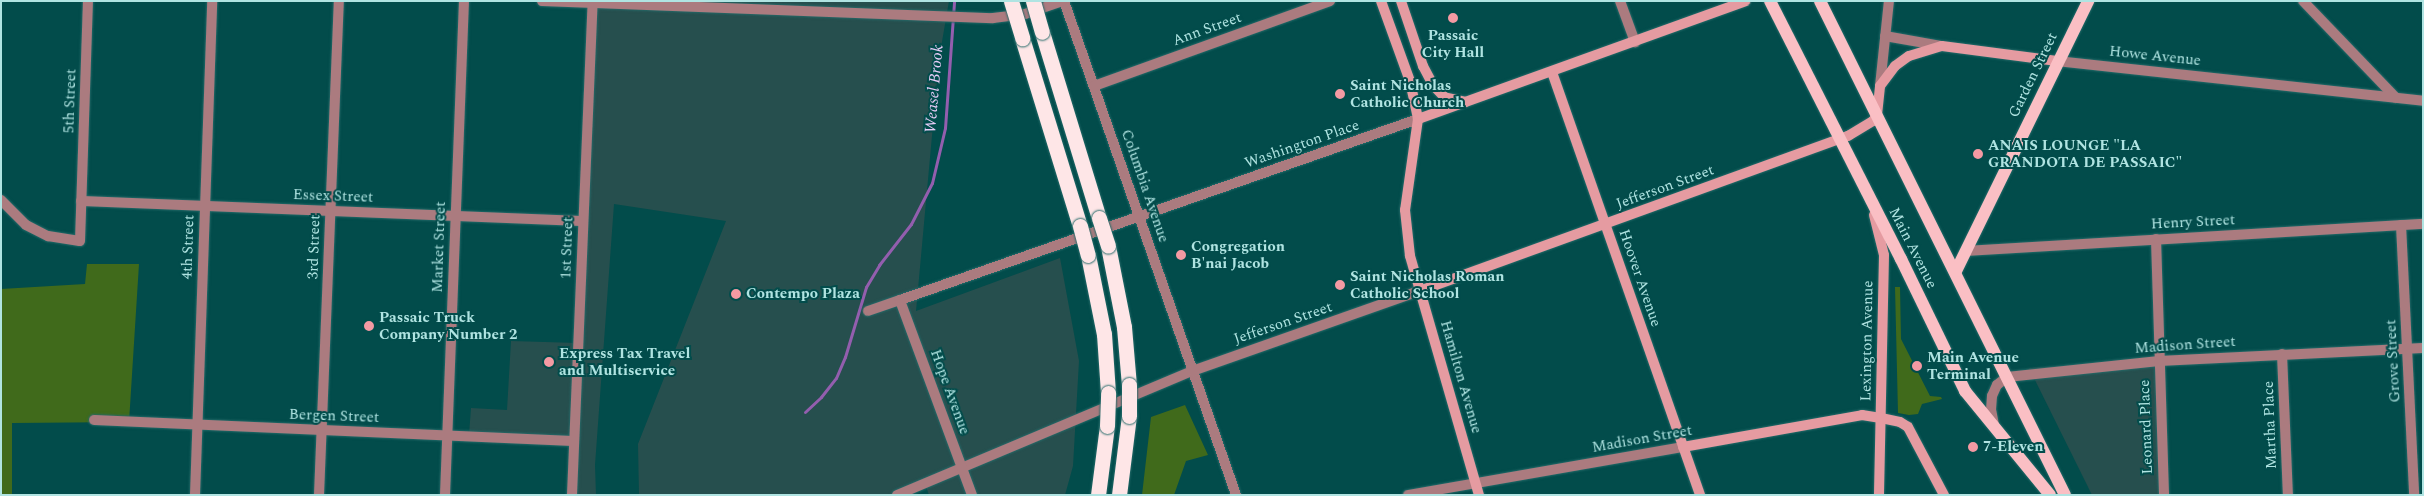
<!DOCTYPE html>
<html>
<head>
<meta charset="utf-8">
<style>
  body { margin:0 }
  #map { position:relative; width:2424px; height:496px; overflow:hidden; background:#024c4b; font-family:Spectral,serif }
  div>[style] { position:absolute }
  .built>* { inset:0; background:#264f4e }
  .green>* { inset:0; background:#406a1b }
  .stream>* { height:3px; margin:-1.5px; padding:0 1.5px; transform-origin:1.5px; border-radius:1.5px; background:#935eae }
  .roads { filter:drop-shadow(0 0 1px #256a69) drop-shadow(0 0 1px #256a69) }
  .minor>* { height:10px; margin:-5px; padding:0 5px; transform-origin:5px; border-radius:5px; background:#ab7b7f }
  .tertiary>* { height:10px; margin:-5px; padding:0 5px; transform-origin:5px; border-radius:5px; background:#ab7b7f }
  .secondary>* { height:10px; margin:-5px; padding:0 5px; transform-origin:5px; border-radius:5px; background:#e59ba1 }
  .primary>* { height:12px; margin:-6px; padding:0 6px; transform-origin:6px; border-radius:6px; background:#fabfc4 }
  .motorway>* { height:15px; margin:-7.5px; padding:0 7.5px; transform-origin:7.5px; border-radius:7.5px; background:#fee6e7 }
  .bridges { filter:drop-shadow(0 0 1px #256a69) drop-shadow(0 0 1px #256a69) }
  .motorway-bridge>* { height:15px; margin:-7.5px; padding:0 7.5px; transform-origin:7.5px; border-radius:7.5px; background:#fee6e7 }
  .dots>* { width:14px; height:14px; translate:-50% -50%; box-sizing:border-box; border:2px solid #024c4b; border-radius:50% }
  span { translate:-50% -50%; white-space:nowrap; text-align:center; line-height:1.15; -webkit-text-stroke:4px #024c4b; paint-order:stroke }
  .street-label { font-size:15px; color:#b0e4e2 }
  .poi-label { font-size:15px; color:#b0e4e2; font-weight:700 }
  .left { translate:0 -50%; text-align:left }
  .water-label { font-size:16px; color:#e7ccf7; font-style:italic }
  .frame { position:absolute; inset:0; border:2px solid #b0e4e2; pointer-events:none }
</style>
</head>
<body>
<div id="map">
  <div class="built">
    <div style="clip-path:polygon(521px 1px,949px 1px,939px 59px,916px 311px,1060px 258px,1079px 361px,1073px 466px,1065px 495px,929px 495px,924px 481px,892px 495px,639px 495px,638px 444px,726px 221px,614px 204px,595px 465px,596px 495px,571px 495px,574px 440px,469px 435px,471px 408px,507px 410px,511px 341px,578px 343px,590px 5px)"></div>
    <div style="clip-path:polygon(2159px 361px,2163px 495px,2092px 495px,2029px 368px)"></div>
  </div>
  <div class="green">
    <div style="clip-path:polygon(87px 264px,139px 264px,129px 422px,12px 423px,12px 495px,1px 495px,1px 289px,85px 284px)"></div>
    <div style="clip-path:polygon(1895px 287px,1900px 287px,1901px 339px,1930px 396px,1941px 397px,1942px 399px,1922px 404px,1918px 414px,1909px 415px,1898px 413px)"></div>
    <div style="clip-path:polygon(1185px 405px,1208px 455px,1186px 461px,1174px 495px,1142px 495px,1151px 417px)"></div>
  </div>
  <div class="stream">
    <div style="left:805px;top:412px;width:22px;rotate:-43deg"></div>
    <div style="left:821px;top:397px;width:24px;rotate:-52deg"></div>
    <div style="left:836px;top:378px;width:23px;rotate:-67deg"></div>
    <div style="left:845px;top:357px;width:73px;rotate:-73.3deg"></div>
    <div style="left:866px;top:287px;width:26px;rotate:-59deg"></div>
    <div style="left:879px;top:265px;width:52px;rotate:-52deg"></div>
    <div style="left:911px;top:224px;width:46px;rotate:-62.9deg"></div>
    <div style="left:932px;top:183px;width:57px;rotate:-76.7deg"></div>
    <div style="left:945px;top:128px;width:127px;rotate:-85.9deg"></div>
  </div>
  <div class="roads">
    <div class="minor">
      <div style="left:1064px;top:1px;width:523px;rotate:70.8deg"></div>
      <div style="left:1620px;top:1px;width:44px;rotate:69.9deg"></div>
      <div style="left:2303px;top:1px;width:134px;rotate:46.2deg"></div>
      <div style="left:2057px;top:61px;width:368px;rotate:6.2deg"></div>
      <div style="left:1094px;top:86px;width:251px;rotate:-19.8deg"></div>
      <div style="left:1px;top:200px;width:35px;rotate:45deg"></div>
      <div style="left:26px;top:225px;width:25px;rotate:27deg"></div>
      <div style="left:48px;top:236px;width:32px;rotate:9deg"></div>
      <div style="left:80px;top:241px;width:240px;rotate:-88.1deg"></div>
      <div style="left:81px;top:201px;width:502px;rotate:2.28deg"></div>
      <div style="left:2401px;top:225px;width:270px;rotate:87.2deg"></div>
      <div style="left:2156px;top:239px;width:256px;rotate:88.2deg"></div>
      <div style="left:1966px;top:251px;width:458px;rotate:-3.4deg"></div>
      <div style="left:868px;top:311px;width:34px;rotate:-19deg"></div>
      <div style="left:2282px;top:354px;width:141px;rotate:87.6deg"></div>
      <div style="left:94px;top:420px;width:480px;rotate:2.5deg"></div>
      <div style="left:1994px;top:425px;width:15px;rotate:-101deg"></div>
      <div style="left:1991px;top:410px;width:14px;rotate:-86deg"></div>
      <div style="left:1992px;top:396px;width:12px;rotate:-66deg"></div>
      <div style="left:1997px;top:385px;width:13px;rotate:-39deg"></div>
      <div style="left:2007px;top:377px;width:153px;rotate:-6deg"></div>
      <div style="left:2159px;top:361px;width:264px;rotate:-2.8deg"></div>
      <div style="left:195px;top:495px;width:494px;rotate:-88deg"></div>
      <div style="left:319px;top:495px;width:494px;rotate:-87.7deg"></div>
    </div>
    <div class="tertiary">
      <div style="left:542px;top:1px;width:451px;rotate:2.2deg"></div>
      <div style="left:993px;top:18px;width:32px;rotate:-7deg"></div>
      <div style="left:1025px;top:14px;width:39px;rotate:-19deg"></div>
      <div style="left:1885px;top:36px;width:58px;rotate:10deg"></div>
      <div style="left:1880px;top:86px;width:85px;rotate:-84deg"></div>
      <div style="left:445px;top:495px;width:494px;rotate:-87.8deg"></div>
      <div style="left:572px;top:495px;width:492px;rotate:-87.6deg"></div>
      <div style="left:897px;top:495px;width:320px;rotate:-22.8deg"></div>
      <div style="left:1192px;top:371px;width:244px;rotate:-19.4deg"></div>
      <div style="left:972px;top:495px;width:208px;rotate:-110.3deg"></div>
      <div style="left:900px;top:300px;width:549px;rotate:-19.26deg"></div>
      <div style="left:1408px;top:495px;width:279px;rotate:-9.9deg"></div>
    </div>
    <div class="secondary">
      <div style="left:1381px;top:1px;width:85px;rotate:70.1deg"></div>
      <div style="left:1410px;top:81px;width:39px;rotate:78deg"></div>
      <div style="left:1418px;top:119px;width:92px;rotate:98.1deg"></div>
      <div style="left:1405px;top:210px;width:46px;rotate:83.8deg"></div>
      <div style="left:1410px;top:256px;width:249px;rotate:73.9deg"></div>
      <div style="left:1401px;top:1px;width:69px;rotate:71.3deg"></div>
      <div style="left:1423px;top:66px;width:21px;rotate:62deg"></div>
      <div style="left:1433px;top:85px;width:16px;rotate:47deg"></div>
      <div style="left:1444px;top:97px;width:22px;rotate:13deg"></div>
      <div style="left:1552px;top:72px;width:448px;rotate:70.7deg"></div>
      <div style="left:1418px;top:119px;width:348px;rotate:-19.8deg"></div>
      <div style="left:1874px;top:215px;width:41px;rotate:76deg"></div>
      <div style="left:1884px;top:255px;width:240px;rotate:91.2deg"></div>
      <div style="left:1422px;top:290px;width:453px;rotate:-19.9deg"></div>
      <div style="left:1848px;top:136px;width:29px;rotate:-31deg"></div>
      <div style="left:1873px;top:121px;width:7px;rotate:-56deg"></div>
      <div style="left:1877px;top:115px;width:29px;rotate:-84deg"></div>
      <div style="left:1880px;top:86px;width:25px;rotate:-53deg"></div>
      <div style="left:1895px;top:66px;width:17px;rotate:-36deg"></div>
      <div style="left:1909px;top:56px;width:34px;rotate:-17deg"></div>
      <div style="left:1942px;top:46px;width:116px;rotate:7.4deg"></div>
      <div style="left:1683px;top:447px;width:182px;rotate:-10.1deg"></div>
      <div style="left:1862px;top:415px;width:19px;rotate:9deg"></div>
      <div style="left:1881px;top:418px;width:19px;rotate:12deg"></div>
      <div style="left:1900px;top:422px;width:9px;rotate:32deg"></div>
      <div style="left:1908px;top:427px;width:77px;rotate:62.1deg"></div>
    </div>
    <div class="primary">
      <div style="left:1770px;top:1px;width:289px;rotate:63.1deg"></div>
      <div style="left:1901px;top:259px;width:147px;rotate:64.1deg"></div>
      <div style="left:1965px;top:391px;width:134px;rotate:50.7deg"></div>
      <div style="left:1820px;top:1px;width:551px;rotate:63.62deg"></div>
      <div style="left:1956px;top:271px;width:301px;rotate:-63.9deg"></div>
    </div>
    <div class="motorway">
      <div style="left:1042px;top:32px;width:195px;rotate:73deg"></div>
      <div style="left:1022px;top:38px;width:197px;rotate:72.9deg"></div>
      <div style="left:1108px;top:246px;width:83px;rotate:78.8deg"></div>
      <div style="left:1124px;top:327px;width:58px;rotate:85.1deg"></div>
      <div style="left:1088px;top:255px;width:81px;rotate:78.6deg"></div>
      <div style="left:1104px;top:334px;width:59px;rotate:86.1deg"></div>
      <div style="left:1098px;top:495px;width:70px;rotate:-82.6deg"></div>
      <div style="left:1119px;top:495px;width:80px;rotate:-82.8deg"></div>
    </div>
  </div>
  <div class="bridges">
    <div class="motorway-bridge">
      <div style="left:1011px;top:1px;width:39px;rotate:73deg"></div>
      <div style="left:1033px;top:1px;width:32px;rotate:74deg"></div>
      <div style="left:1099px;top:218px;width:29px;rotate:72deg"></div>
      <div style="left:1080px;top:226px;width:30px;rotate:75deg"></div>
      <div style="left:1129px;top:416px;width:31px;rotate:-90deg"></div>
      <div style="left:1107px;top:426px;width:33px;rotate:-88deg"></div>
    </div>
  </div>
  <div class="dots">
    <div style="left:1453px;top:18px;background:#f49aa3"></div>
    <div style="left:1340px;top:94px;background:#f49aa3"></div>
    <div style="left:1978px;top:154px;background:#f49aa3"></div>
    <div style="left:1181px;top:255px;background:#f49aa3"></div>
    <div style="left:1340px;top:285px;background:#f49aa3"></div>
    <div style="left:736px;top:294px;background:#f49aa3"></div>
    <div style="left:369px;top:326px;background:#f49aa3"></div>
    <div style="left:549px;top:362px;background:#f49aa3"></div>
    <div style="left:1917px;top:366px;background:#f49aa3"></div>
    <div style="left:1973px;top:447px;background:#f49aa3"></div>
  </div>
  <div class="street-label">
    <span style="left:1207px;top:29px;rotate:-20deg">Ann Street</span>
    <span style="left:2155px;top:56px;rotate:6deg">Howe Avenue</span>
    <span style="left:2033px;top:75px;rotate:-64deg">Garden Street</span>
    <span style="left:70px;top:101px;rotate:-88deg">5th Street</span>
    <span style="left:1302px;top:144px;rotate:-19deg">Washington Place</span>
    <span style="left:1145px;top:186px;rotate:71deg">Columbia Avenue</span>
    <span style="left:1665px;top:187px;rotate:-20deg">Jefferson Street</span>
    <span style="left:333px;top:196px;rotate:2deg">Essex Street</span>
    <span style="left:2193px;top:222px;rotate:-3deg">Henry Street</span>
    <span style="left:188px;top:247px;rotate:-88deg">4th Street</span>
    <span style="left:314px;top:247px;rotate:-88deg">3rd Street</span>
    <span style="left:439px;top:247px;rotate:-88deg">Market Street</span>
    <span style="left:567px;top:248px;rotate:-88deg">1st Street</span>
    <span style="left:1913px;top:248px;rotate:63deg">Main Avenue</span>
    <span style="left:1640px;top:278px;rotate:71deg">Hoover Avenue</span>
    <span style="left:1283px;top:323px;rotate:-19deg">Jefferson Street</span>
    <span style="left:1867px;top:341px;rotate:-89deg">Lexington Avenue</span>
    <span style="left:2185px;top:345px;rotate:-4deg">Madison Street</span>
    <span style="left:2393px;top:361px;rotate:-93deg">Grove Street</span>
    <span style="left:1461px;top:377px;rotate:74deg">Hamilton Avenue</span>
    <span style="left:950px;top:392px;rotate:70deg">Hope Avenue</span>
    <span style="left:334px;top:416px;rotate:2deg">Bergen Street</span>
    <span style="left:2270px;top:425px;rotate:-92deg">Martha Place</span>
    <span style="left:2146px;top:427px;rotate:-92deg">Leonard Place</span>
    <span style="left:1642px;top:439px;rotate:-10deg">Madison Street</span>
  </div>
  <div class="poi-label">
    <span style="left:1453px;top:44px">Passaic<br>City Hall</span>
    <span class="left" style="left:1350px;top:94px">Saint Nicholas<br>Catholic Church</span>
    <span class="left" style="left:1988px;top:154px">ANAIS LOUNGE "LA<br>GRANDOTA DE PASSAIC"</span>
    <span class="left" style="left:1191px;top:255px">Congregation<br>B'nai Jacob</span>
    <span class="left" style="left:1350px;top:285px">Saint Nicholas Roman<br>Catholic School</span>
    <span class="left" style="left:746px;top:294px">Contempo Plaza</span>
    <span class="left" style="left:379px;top:326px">Passaic Truck<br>Company Number 2</span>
    <span class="left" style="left:559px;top:362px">Express Tax Travel<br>and Multiservice</span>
    <span class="left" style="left:1927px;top:366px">Main Avenue<br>Terminal</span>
    <span class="left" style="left:1983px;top:447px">7-Eleven</span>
  </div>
  <div class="water-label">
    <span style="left:934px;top:89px;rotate:-85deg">Weasel Brook</span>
  </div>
  <div class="frame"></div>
</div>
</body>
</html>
